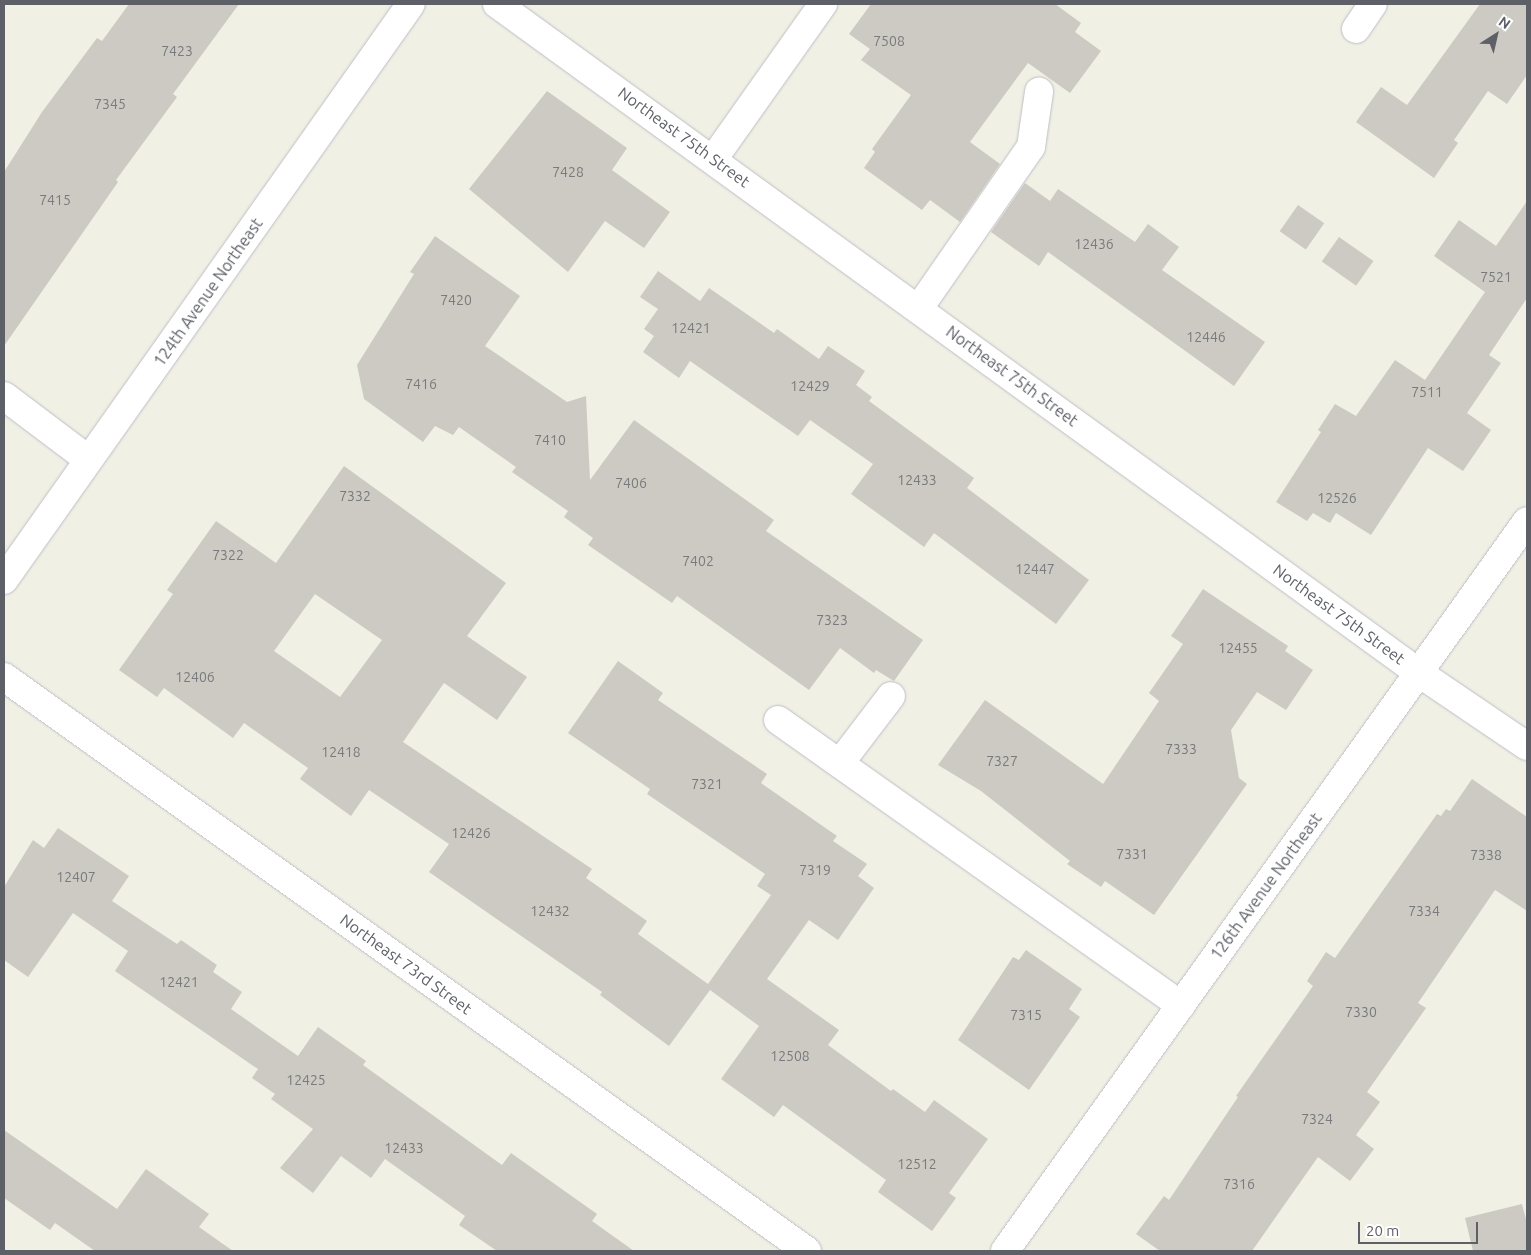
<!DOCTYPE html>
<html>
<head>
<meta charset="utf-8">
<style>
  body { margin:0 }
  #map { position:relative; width:1531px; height:1255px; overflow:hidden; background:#f1f0e5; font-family:Ubuntu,sans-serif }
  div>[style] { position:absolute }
  .building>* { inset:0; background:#cccac2; transform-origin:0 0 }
  .roads { filter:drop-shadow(0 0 1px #bdbec5) drop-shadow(0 0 1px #bdbec5) }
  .minor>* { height:28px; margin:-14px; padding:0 14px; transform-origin:14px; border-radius:14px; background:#fff }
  span { translate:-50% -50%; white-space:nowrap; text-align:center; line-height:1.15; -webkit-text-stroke:4.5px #fff; paint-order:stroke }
  .number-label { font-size:14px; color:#797a7e }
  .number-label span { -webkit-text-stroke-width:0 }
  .street-label { font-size:16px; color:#5d6067 }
  .frame { position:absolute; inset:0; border:5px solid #5d6067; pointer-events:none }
  .north { position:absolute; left:1471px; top:10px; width:50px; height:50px; -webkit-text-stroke:4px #fff; paint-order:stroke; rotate:35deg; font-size:14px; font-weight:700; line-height:20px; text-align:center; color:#5d6067 }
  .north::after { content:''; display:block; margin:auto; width:18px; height:22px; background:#5d6067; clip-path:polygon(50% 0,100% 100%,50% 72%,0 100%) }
  .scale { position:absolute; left:1358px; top:1222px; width:120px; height:22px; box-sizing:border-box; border:2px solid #5d6067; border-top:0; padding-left:6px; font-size:15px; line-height:18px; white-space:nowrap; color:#5d6067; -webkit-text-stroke:4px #fff; paint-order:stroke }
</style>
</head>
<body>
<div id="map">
  <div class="building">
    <div style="clip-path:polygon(129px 4px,239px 4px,173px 94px,177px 97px,116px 180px,118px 182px,4px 346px,4px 172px,42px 112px,97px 38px,102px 41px)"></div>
    <div style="clip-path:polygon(871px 4px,1055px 4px,1081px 23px,1075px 32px,1101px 51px,1070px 93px,1028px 63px,970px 142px,1000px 164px,960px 222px,930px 200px,922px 210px,864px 168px,875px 152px,872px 149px,911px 95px,861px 60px,870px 49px,849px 34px)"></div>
    <div style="clip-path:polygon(1480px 4px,1527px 4px,1527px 75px,1507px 104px,1488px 91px,1454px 140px,1458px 143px,1434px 178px,1356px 122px,1381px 87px,1407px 105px)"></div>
    <div style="clip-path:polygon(547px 91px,627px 148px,612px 170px,670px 212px,644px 248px,605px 221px,568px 272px,469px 189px)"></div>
    <div style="clip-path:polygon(1025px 183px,1050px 201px,1058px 189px,1135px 242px,1148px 224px,1179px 247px,1162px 270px,1265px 342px,1234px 386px,1048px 252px,1039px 266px,991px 232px)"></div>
    <div style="clip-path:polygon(1527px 201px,1527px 298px,1489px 355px,1501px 363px,1467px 413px,1491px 430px,1463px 471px,1428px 448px,1371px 535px,1336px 513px,1330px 523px,1313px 513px,1307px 521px,1276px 502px,1321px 432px,1318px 430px,1335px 404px,1356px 416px,1395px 360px,1425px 380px,1485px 292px,1434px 256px,1459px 220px,1496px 246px)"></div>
    <div style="left:1298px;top:205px;width:32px;height:32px;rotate:35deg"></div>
    <div style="clip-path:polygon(435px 236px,520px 296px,485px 346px,567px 402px,586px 396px,590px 480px,634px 420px,774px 520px,766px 531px,923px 640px,894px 681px,876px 670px,874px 673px,840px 648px,809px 690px,677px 596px,672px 603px,588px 545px,593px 538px,564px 517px,568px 511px,512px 472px,516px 467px,459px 427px,453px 435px,435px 426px,423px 442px,364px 399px,357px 365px,414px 274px,410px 272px)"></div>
    <div style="left:1339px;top:237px;width:42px;height:30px;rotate:35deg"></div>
    <div style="clip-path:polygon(658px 271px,700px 301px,709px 288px,774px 333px,777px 329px,819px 359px,828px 346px,865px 371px,856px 385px,872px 397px,869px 401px,974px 478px,967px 488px,1089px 580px,1056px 624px,934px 533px,924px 547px,851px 494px,873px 464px,810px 420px,798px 436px,690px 361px,679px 378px,643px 352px,654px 336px,644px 329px,658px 309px,640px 297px)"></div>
    <div style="clip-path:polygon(evenodd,344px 466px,506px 583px,467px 636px,527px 677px,497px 720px,444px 683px,403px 742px,592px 869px,586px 878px,647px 921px,638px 934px,708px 984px,771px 895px,757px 886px,765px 874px,647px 794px,650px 789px,568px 733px,618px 661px,663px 693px,658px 700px,767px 774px,761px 783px,837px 836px,833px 841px,867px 864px,858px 876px,874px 888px,838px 940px,809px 920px,767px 979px,839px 1030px,828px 1045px,891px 1091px,893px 1089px,925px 1112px,934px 1100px,988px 1139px,949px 1193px,956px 1198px,932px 1231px,878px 1192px,886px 1180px,783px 1105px,774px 1117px,721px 1079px,759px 1026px,710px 990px,669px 1046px,600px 995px,602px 992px,429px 872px,449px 844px,369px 790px,351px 816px,300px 779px,308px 768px,244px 723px,233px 738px,164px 688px,157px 697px,119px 670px,173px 594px,167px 590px,216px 521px,276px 563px,344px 466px,315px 594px,382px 640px,340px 697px,274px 651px,315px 594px)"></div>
    <div style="clip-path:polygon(1203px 589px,1288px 646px,1285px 651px,1313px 670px,1286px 710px,1257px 692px,1231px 730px,1239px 778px,1247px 784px,1154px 915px,1105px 881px,1101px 887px,1067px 864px,1070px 861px,981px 791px,938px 765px,985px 700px,1103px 784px,1159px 701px,1149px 693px,1183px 644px,1171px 636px)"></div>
    <div style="clip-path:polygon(1472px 779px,1527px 817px,1527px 911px,1495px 890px,1418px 1003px,1426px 1008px,1367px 1092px,1380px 1102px,1356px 1135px,1374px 1149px,1350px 1181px,1318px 1157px,1252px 1251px,1160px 1251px,1136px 1234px,1164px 1196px,1169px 1200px,1238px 1097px,1236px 1096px,1313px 986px,1307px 981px,1326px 952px,1335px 958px,1437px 814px,1441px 816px,1446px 809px,1450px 811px)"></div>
    <div style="clip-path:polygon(58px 828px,129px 876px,112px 901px,177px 944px,181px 940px,217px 965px,213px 972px,242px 992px,231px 1009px,298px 1056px,318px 1027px,366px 1061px,363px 1065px,502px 1165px,511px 1153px,597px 1214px,592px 1221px,634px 1251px,497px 1251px,459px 1225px,465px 1216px,385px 1159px,371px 1178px,341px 1156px,313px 1193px,280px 1168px,313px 1129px,271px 1099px,275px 1094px,252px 1078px,258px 1069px,115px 971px,128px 951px,73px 913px,28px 977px,4px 960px,4px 887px,33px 840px,44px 848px)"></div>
    <div style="clip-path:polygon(1026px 950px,1082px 989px,1069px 1009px,1080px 1017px,1029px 1090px,958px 1040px,1013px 957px,1019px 960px)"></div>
    <div style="clip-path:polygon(4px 1130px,117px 1209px,146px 1169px,209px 1214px,199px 1227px,233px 1251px,95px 1251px,55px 1223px,50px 1230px,4px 1198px)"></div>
    <div style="clip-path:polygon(1522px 1204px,1527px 1223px,1527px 1251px,1473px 1251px,1465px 1218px)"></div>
  </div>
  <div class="roads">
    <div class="minor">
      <div style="left:497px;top:4px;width:1139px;rotate:35.96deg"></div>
      <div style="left:1419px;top:673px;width:130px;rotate:34.1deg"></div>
      <div style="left:1356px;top:29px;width:30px;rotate:-56deg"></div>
      <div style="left:714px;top:158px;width:189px;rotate:-54.7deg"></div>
      <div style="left:919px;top:308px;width:196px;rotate:-55.2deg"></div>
      <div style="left:1031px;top:147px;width:56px;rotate:-81.7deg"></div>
      <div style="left:4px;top:396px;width:106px;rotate:37deg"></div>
      <div style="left:4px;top:580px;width:705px;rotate:-54.76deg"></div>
      <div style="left:4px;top:677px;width:987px;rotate:35.56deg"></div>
      <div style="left:778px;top:720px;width:494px;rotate:35.3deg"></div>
      <div style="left:840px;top:763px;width:84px;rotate:-52.7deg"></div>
      <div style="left:1005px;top:1251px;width:897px;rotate:-54.43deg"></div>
    </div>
  </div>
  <div class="number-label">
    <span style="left:889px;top:41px">7508</span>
    <span style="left:177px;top:51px">7423</span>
    <span style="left:110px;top:104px">7345</span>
    <span style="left:568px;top:172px">7428</span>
    <span style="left:55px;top:200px">7415</span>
    <span style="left:1094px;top:244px">12436</span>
    <span style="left:1496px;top:277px">7521</span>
    <span style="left:456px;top:300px">7420</span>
    <span style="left:691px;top:328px">12421</span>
    <span style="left:1206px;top:337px">12446</span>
    <span style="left:421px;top:384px">7416</span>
    <span style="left:810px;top:386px">12429</span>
    <span style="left:1427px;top:392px">7511</span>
    <span style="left:550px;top:440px">7410</span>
    <span style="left:917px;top:480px">12433</span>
    <span style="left:631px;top:483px">7406</span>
    <span style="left:355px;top:496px">7332</span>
    <span style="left:1337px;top:498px">12526</span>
    <span style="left:228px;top:555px">7322</span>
    <span style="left:698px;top:561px">7402</span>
    <span style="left:1035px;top:569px">12447</span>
    <span style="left:832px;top:620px">7323</span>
    <span style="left:1238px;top:648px">12455</span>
    <span style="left:195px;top:677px">12406</span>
    <span style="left:1181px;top:749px">7333</span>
    <span style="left:341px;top:752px">12418</span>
    <span style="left:1002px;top:761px">7327</span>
    <span style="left:707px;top:784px">7321</span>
    <span style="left:471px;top:833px">12426</span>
    <span style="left:1132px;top:854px">7331</span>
    <span style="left:1486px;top:855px">7338</span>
    <span style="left:815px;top:870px">7319</span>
    <span style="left:76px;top:877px">12407</span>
    <span style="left:550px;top:911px">12432</span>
    <span style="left:1424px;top:911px">7334</span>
    <span style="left:179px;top:982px">12421</span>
    <span style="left:1361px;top:1012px">7330</span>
    <span style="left:1026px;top:1015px">7315</span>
    <span style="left:790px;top:1056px">12508</span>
    <span style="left:306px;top:1080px">12425</span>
    <span style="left:1317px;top:1119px">7324</span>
    <span style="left:404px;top:1148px">12433</span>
    <span style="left:917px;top:1164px">12512</span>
    <span style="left:1239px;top:1184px">7316</span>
  </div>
  <div class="street-label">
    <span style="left:684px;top:137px;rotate:36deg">Northeast 75th Street</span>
    <span style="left:208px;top:292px;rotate:-55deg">124th Avenue Northeast</span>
    <span style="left:1012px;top:376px;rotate:36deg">Northeast 75th Street</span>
    <span style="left:1339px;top:614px;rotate:36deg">Northeast 75th Street</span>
    <span style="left:1266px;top:886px;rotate:-54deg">126th Avenue Northeast</span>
    <span style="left:406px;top:964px;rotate:36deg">Northeast 73rd Street</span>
  </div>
  <div class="frame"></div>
  <div class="north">N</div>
  <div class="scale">20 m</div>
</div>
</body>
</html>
